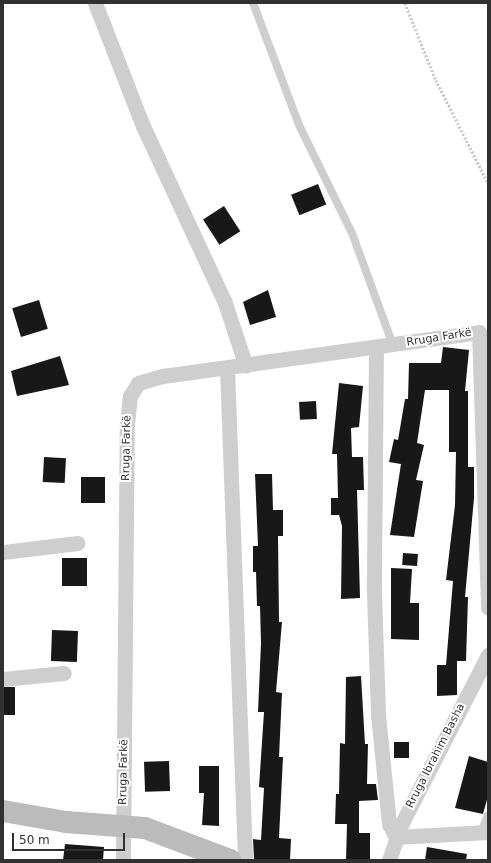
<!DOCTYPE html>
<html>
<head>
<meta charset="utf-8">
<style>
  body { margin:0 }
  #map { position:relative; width:491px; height:863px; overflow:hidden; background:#fff; font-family:"DejaVu Sans",sans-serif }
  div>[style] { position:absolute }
  .building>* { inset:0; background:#181818; transform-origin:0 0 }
  .path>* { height:2.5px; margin-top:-1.25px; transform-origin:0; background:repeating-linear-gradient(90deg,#c8c8c8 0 2px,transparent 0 4px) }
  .lane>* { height:8px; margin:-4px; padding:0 4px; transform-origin:4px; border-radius:4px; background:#cecece }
  .street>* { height:15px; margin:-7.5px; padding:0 7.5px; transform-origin:7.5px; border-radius:7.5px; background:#cecece }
  .secondary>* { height:22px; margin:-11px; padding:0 11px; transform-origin:11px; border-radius:11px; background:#bbb }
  span { translate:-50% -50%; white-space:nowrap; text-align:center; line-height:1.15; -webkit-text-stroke:4px #fff; paint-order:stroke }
  .street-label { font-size:11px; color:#313131 }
  .frame { position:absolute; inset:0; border:4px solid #313131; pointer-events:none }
  .scale { position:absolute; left:12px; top:833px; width:113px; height:18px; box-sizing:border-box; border:2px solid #313131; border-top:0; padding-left:5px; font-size:12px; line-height:14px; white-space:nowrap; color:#313131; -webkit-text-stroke:3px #fff; paint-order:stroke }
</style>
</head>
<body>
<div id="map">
  <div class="building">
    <div style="left:318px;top:184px;width:22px;height:29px;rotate:68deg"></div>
    <div style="left:224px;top:206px;width:30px;height:25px;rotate:57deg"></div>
    <div style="clip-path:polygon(268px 290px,276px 317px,250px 325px,243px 302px)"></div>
    <div style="left:39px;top:300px;width:30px;height:28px;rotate:73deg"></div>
    <div style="clip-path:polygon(443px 347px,469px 350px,465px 391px,468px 391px,468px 467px,474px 467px,474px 498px,465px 597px,468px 597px,466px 661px,457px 661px,457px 695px,437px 696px,437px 665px,446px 665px,453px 581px,446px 580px,455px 505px,456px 452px,449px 452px,449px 390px,425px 390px,417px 443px,424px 445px,416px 480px,423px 481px,414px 537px,390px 535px,401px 464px,389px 462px,394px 439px,398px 440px,405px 399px,408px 399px,409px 363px,441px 363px)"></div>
    <div style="clip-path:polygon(60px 356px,69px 385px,17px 396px,11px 371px)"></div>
    <div style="clip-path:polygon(339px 383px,363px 386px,359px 427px,351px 428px,352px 457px,363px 457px,364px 490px,357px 490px,360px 598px,341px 599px,342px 526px,339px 515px,331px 515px,331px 498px,338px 498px,337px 454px,332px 454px)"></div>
    <div style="left:316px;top:401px;width:18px;height:17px;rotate:87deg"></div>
    <div style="left:44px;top:457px;width:22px;height:25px;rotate:3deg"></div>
    <div style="clip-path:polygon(255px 474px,272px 474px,273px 510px,283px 510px,283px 536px,278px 536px,279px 622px,282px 622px,276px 692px,282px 693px,279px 757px,283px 757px,279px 838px,291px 839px,290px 860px,254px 859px,253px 839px,261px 840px,264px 788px,259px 787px,264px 712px,258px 712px,261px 643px,260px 606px,257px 606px,256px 572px,253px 572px,253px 546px,258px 546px)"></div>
    <div style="left:81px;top:477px;width:24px;height:26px"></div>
    <div style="left:403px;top:553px;width:15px;height:12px;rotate:4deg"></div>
    <div style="left:62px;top:558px;width:25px;height:28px"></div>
    <div style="clip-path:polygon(391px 568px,412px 569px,410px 603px,419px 603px,419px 640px,391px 639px)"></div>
    <div style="left:52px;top:630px;width:26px;height:31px;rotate:2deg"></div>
    <div style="clip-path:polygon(361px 676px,365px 744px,368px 744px,367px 784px,376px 784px,378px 800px,359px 801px,359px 833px,370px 833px,370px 860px,346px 860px,347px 824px,335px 824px,336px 794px,339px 794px,340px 743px,345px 744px,346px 677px)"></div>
    <div style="left:15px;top:687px;width:28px;height:12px;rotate:90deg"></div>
    <div style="left:394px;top:742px;width:15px;height:16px"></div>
    <div style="clip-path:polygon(469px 756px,488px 762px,488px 796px,483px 814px,455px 808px)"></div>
    <div style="left:169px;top:761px;width:30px;height:25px;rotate:88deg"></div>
    <div style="clip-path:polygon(199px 766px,219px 766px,219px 826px,202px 825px,204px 793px,199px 793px)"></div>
    <div style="clip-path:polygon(65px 844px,104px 847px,103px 860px,63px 860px)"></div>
    <div style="clip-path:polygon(427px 847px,467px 854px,466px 860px,425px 860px)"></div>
  </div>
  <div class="path">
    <div style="left:405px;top:3px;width:83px;rotate:68.1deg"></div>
    <div style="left:436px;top:80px;width:115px;rotate:63.2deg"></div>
  </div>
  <div class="lane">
    <div style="left:253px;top:3px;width:130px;rotate:69.3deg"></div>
    <div style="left:299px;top:125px;width:120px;rotate:63.9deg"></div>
    <div style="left:352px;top:233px;width:119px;rotate:69.9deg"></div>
    <div style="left:481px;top:833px;width:19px;rotate:-69deg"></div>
  </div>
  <div class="street">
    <div style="left:95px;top:3px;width:132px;rotate:68.7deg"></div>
    <div style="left:143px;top:126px;width:195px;rotate:65.1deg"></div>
    <div style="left:225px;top:303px;width:66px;rotate:71.6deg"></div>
    <div style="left:376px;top:347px;width:246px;rotate:90.5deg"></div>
    <div style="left:374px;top:593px;width:122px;rotate:88.1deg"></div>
    <div style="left:378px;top:715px;width:110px;rotate:84.2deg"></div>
    <div style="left:389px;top:824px;width:15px;rotate:62deg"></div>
    <div style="left:396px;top:837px;width:92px;rotate:-3.1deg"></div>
    <div style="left:227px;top:368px;width:492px;rotate:87.9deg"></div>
    <div style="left:3px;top:552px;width:75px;rotate:-6.9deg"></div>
    <div style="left:3px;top:679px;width:61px;rotate:-5.6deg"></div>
    <div style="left:123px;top:860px;width:436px;rotate:-89.5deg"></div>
    <div style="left:127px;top:424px;width:28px;rotate:-84deg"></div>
    <div style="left:130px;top:396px;width:15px;rotate:-58deg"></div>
    <div style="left:138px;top:383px;width:26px;rotate:-16deg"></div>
    <div style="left:163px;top:376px;width:319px;rotate:-7.9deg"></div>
    <div style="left:479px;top:332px;width:276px;rotate:88.1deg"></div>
    <div style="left:389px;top:860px;width:39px;rotate:-71deg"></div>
    <div style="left:402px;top:823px;width:189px;rotate:-62.9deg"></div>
  </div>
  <div class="secondary">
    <div style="left:3px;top:811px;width:64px;rotate:9.9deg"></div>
    <div style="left:66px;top:822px;width:79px;rotate:4.3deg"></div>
    <div style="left:145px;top:828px;width:91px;rotate:20.6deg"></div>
  </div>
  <div class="street-label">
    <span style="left:439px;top:338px;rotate:-9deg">Rruga Farkë</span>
    <span style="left:127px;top:448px;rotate:-89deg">Rruga Farkë</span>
    <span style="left:436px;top:756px;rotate:-63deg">Rruga Ibrahim Basha</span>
    <span style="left:124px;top:772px;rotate:-89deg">Rruga Farkë</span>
  </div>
  <div class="frame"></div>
  <div class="scale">50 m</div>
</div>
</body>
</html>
